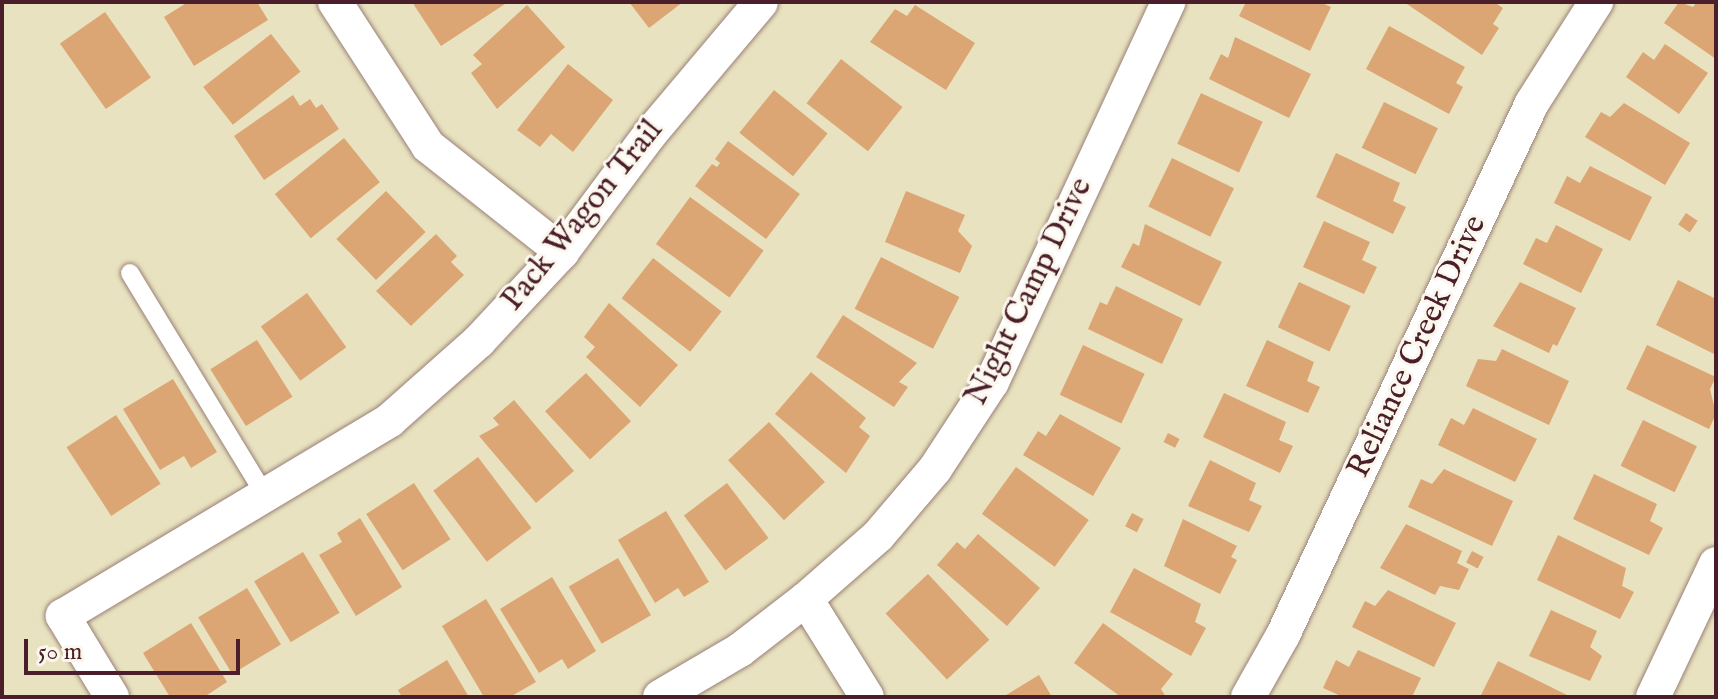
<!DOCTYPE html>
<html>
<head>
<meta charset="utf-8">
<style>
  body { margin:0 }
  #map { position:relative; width:1718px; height:699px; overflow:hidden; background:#e9e2c0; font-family:"IM FELL English",serif }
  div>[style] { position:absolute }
  .building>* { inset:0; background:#dba673; transform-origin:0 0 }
  .roads { filter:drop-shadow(0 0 2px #9a8076) drop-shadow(0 0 2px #9a8076) }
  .lane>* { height:18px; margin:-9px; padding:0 9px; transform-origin:9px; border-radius:9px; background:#fff }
  .street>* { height:34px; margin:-17px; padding:0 17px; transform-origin:17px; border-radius:17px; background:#fff }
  span { translate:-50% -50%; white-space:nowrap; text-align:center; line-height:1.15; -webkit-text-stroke:6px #fbf7ec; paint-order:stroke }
  .street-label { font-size:32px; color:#4a1f2b }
  .frame { position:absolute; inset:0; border:4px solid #4a1f2b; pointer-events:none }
  .scale { position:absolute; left:24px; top:639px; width:216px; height:36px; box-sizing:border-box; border:4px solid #4a1f2b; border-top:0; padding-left:10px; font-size:24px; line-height:28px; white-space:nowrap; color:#4a1f2b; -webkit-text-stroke:6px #fbf7ec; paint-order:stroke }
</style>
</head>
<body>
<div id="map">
  <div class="building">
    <div style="clip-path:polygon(188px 2px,257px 2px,268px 20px,194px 66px,164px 17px)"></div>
    <div style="clip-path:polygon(412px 2px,508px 2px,441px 46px)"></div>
    <div style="clip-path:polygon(629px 2px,683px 2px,649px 28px)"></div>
    <div style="clip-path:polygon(1246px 2px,1320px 2px,1331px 7px,1310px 51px,1239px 16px)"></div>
    <div style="clip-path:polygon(1404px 2px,1494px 2px,1503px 8px,1493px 24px,1499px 28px,1482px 55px)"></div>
    <div style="clip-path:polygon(1679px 2px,1693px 7px,1697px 2px,1716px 2px,1716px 59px,1664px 23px)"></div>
    <div style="clip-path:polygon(527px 5px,565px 47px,497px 109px,471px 73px,482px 64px,473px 55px)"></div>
    <div style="clip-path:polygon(915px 5px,975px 43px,946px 90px,870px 42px,895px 9px,907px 16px)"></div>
    <div style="left:105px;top:12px;width:80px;height:55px;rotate:55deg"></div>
    <div style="clip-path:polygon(1389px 26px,1465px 67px,1456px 83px,1463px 87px,1449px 114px,1366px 69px)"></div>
    <div style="left:271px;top:34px;width:48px;height:86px;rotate:52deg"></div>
    <div style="clip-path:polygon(1235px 37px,1311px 74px,1289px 118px,1209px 79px,1221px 54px,1228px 58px)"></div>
    <div style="clip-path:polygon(1665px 44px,1708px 73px,1679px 114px,1626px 77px,1643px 52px,1654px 60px)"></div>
    <div style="left:841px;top:59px;width:78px;height:56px;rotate:38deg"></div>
    <div style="clip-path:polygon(568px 64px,613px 100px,573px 152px,551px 134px,540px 147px,517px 130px)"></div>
    <div style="left:774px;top:90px;width:69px;height:55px;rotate:39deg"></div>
    <div style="left:1201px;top:93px;width:68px;height:56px;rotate:25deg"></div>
    <div style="clip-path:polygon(293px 95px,300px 106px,310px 99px,316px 108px,322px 104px,339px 129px,264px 180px,234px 136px)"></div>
    <div style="left:1384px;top:102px;width:60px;height:51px;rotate:26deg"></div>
    <div style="clip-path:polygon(1624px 103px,1690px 143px,1665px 185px,1585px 137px,1601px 112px,1610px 117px)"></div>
    <div style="left:344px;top:138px;width:57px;height:89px;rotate:51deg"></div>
    <div style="clip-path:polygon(728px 141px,800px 194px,766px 239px,695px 186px,712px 164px,717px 167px,720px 163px,715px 159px)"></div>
    <div style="clip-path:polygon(1336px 153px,1400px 183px,1393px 201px,1406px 207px,1393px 234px,1316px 197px)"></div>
    <div style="left:1172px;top:158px;width:69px;height:54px;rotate:26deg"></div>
    <div style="clip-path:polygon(1590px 166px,1652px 197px,1630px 241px,1554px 203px,1567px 176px,1580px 183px)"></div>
    <div style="left:386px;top:191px;width:57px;height:69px;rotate:46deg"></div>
    <div style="clip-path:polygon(906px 191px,965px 215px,958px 231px,972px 246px,960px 273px,885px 242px)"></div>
    <div style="left:690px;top:197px;width:91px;height:58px;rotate:36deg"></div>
    <div style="left:1686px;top:213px;width:14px;height:14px;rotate:34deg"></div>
    <div style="clip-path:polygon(1324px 221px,1370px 242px,1362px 260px,1377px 267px,1364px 294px,1303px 267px)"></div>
    <div style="clip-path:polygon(1145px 224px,1222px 262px,1200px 306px,1121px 267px,1133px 243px,1139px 246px)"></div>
    <div style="clip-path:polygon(1556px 225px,1603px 249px,1581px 293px,1523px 264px,1536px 238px,1547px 243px)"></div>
    <div style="clip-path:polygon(436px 234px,457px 256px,451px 262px,464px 275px,411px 326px,376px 291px)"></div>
    <div style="left:881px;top:257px;width:88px;height:58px;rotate:27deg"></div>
    <div style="left:653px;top:258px;width:87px;height:51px;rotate:38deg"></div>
    <div style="clip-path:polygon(1678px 280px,1716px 299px,1716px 355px,1656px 325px)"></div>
    <div style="left:1299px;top:282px;width:57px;height:50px;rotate:25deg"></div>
    <div style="clip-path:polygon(1520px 282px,1576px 308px,1557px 346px,1553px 344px,1549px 353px,1493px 326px)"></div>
    <div style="clip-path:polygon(1116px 286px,1183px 319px,1162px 364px,1088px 329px,1100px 302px,1107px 305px)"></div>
    <div style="left:307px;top:293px;width:67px;height:57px;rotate:54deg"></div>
    <div style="clip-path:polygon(609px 303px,678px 365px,640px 407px,586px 357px,595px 347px,584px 337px)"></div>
    <div style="clip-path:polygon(843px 315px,917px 363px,899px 382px,908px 387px,894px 407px,816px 357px)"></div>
    <div style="left:257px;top:340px;width:67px;height:55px;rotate:58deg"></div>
    <div style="clip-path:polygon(1267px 340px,1314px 362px,1307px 381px,1320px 387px,1308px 413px,1246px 386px)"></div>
    <div style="left:1083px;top:345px;width:68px;height:55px;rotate:25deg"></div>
    <div style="clip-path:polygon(1647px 345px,1716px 377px,1710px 389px,1716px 414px,1709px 429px,1626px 389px)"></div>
    <div style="clip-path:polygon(1502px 349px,1569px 381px,1549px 425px,1466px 386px,1478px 359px,1496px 361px)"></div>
    <div style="clip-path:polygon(811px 372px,866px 418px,859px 427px,870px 436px,846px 473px,775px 414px)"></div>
    <div style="left:586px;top:373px;width:66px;height:56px;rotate:47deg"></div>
    <div style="clip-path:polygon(173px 379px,217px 452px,191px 468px,184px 456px,160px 470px,123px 409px)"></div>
    <div style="clip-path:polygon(1224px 393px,1286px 422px,1279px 440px,1293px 446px,1280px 473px,1203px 437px)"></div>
    <div style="clip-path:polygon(514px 400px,574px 471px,536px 503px,479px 436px,499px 425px,493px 418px)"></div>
    <div style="clip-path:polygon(1473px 408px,1537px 439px,1515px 482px,1438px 445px,1451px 418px,1464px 425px)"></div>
    <div style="clip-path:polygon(1060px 414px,1121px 448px,1093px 496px,1023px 455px,1038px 431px,1046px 436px)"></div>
    <div style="left:116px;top:415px;width:82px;height:59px;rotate:57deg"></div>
    <div style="left:1643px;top:420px;width:60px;height:51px;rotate:26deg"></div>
    <div style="left:769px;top:422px;width:82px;height:56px;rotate:47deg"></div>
    <div style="left:1168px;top:433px;width:13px;height:10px;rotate:27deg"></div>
    <div style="left:478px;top:457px;width:89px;height:56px;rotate:53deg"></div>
    <div style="clip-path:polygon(1210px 460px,1256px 483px,1249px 500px,1262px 506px,1249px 532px,1188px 506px)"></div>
    <div style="left:1016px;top:467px;width:90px;height:58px;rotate:36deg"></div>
    <div style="clip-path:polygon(1444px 469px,1513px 501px,1492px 546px,1408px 507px,1421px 479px,1432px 484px)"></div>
    <div style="clip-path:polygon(1594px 474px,1657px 504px,1650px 521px,1663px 528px,1649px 555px,1573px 519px)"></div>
    <div style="left:414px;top:483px;width:67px;height:57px;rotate:57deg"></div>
    <div style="left:727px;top:483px;width:69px;height:54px;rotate:53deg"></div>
    <div style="clip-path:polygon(666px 511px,709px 582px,684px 597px,678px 588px,655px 603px,618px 540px)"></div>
    <div style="left:1132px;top:513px;width:13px;height:15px;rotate:27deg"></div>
    <div style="clip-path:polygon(360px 518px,402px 587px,356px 616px,319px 555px,342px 542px,337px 533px)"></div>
    <div style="clip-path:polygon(1183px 519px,1237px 546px,1231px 557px,1237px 560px,1220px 594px,1164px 566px)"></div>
    <div style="clip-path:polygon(1406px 524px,1462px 551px,1457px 563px,1469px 569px,1459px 590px,1440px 586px,1435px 595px,1380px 568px)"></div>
    <div style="clip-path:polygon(978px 534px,1040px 588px,1007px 626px,937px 565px,957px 542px,965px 549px)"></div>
    <div style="clip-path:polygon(1558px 535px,1626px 568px,1622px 586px,1634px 592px,1620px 619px,1537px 580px)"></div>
    <div style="left:1472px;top:551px;width:13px;height:13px;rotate:27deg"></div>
    <div style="left:303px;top:552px;width:71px;height:57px;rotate:59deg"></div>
    <div style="left:618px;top:558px;width:66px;height:57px;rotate:60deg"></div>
    <div style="clip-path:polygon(1134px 568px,1201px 604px,1195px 622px,1206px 628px,1191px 656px,1110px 612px)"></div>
    <div style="left:928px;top:574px;width:90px;height:58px;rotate:47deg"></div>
    <div style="clip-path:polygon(552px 577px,596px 651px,568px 669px,562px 659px,539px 673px,500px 609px)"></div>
    <div style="left:247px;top:588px;width:66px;height:57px;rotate:59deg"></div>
    <div style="clip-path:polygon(1388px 590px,1456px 623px,1434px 667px,1352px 627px,1365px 601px,1375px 606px)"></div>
    <div style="clip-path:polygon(486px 599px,536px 682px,510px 697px,484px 697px,442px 626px)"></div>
    <div style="clip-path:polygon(1551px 610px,1597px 631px,1590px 647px,1602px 656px,1590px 681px,1529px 656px)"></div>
    <div style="clip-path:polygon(191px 623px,227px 682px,204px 697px,170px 697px,143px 653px)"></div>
    <div style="clip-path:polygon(1103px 623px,1173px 674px,1161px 689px,1166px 697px,1121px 697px,1074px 663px)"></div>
    <div style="clip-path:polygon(1358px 650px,1421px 678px,1412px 697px,1343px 697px,1323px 688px,1336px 660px,1349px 667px)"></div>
    <div style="clip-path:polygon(447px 660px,469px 697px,402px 697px,398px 690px)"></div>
    <div style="clip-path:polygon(1498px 661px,1567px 695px,1566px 697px,1480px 697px)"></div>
    <div style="clip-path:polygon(1039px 675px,1052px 697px,1003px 697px)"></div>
  </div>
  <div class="roads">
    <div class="lane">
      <div style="left:130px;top:273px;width:260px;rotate:58.7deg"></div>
    </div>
    <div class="street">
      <div style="left:335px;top:2px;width:171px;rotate:57.1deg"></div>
      <div style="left:428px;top:146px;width:171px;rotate:38.3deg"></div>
      <div style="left:806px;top:599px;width:115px;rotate:58.1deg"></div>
      <div style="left:112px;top:697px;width:95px;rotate:-121.2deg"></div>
      <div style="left:63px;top:616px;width:381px;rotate:-30.9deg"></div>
      <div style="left:390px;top:420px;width:119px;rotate:-41.6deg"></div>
      <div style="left:479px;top:341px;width:122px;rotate:-47deg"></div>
      <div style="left:562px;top:252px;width:147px;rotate:-53.3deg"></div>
      <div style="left:650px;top:134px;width:172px;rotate:-49.9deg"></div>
      <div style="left:660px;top:697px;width:93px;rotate:-30.4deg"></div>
      <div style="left:740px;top:650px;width:83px;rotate:-37.7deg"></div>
      <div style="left:806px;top:599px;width:96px;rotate:-41.2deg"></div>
      <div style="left:878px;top:536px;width:88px;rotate:-49.6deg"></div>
      <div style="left:935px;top:469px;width:104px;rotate:-56.8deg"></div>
      <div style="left:992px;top:382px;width:419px;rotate:-65.1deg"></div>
      <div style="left:1248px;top:697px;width:71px;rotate:-60.6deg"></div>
      <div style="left:1283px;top:635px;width:587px;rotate:-64.92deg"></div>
      <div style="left:1532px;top:103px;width:120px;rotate:-57.6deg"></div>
      <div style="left:1653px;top:697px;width:147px;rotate:-64.7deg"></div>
    </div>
  </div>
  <div class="street-label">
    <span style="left:583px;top:216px;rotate:-51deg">Pack Wagon Trail</span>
    <span style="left:1030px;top:292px;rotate:-64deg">Night Camp Drive</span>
    <span style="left:1418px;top:347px;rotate:-65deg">Reliance Creek Drive</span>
  </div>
  <div class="frame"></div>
  <div class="scale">50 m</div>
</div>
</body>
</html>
